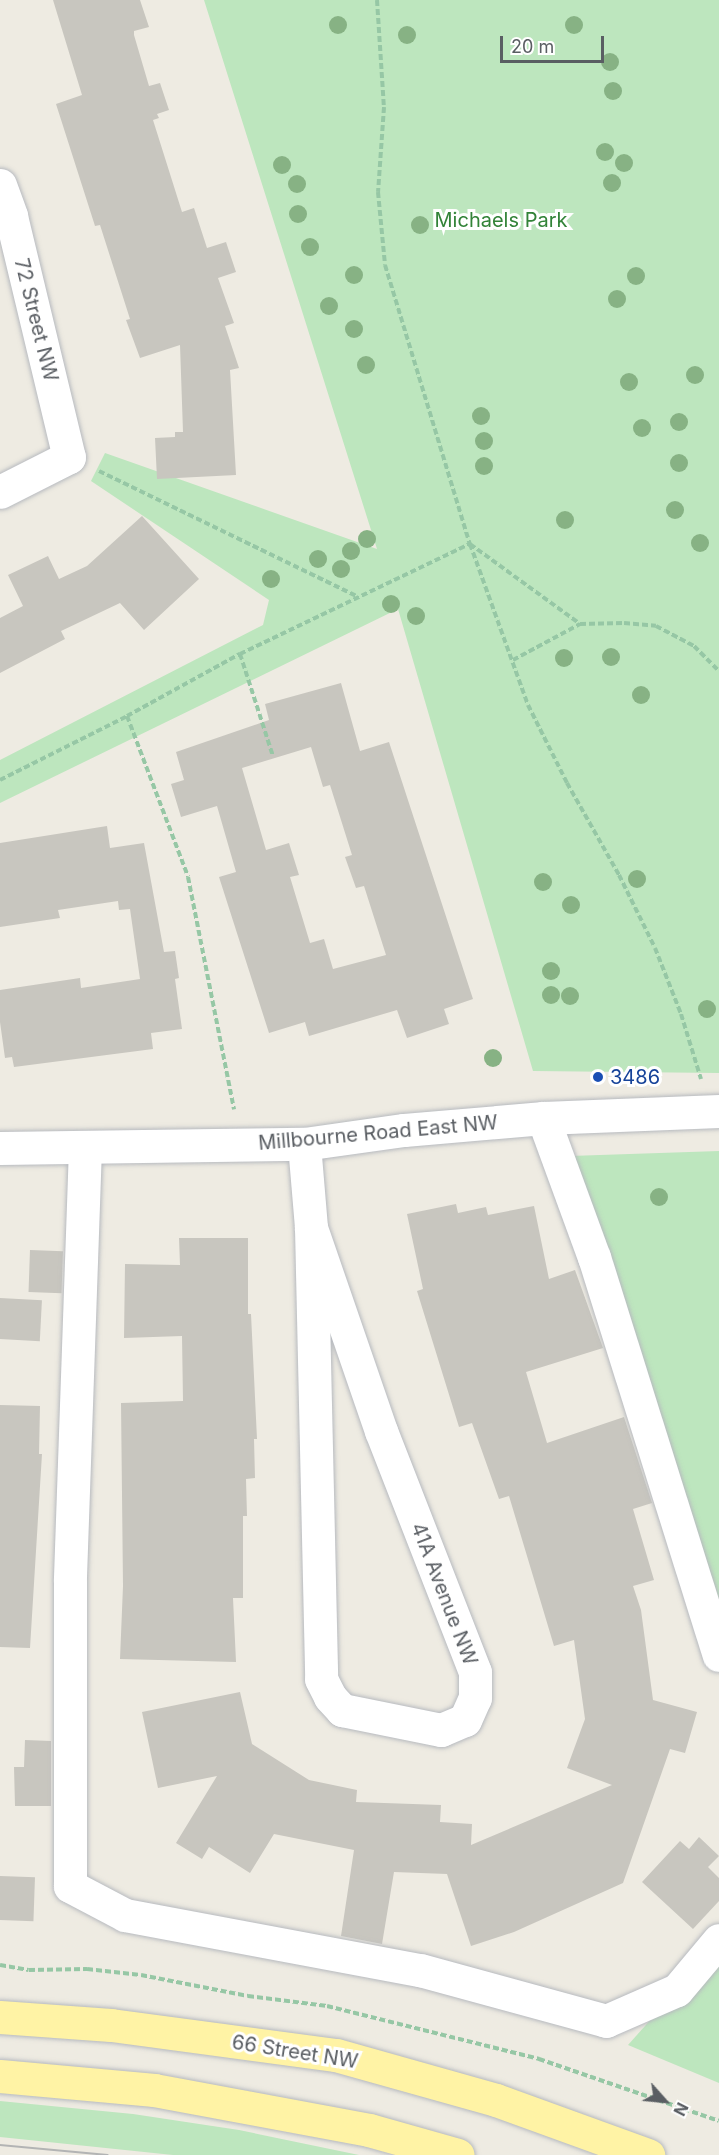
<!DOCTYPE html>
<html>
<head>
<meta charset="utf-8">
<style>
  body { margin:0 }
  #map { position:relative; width:719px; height:2155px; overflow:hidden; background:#eeebe2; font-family:Inter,sans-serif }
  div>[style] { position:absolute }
  .green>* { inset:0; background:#bde6be }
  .building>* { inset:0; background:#c8c6bf; transform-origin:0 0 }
  .path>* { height:4px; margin-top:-2px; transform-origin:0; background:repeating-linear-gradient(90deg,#96c7a5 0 6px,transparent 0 9px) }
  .roads { filter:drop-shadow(0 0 2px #b7babf) drop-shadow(0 0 2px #b7babf) }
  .minor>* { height:33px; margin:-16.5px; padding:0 16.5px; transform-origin:16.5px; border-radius:16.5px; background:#fff }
  .major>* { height:33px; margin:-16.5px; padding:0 16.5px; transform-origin:16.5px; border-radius:16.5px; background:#fff3a5 }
  .tram>* { height:1.5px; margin:-0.75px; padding:0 0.75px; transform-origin:0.75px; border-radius:0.75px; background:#b3b4b4 }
  .trees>* { width:18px; height:18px; margin:-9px; border-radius:50%; background:#87b284 }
  .dots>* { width:16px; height:16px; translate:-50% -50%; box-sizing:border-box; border:3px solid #fff; border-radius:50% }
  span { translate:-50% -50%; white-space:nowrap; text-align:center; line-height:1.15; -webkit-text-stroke:6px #fff; paint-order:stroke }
  .park-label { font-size:20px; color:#328338 }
  .street-label { font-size:20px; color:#5a5e63 }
  .transit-label { font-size:20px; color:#164399 }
  .left { translate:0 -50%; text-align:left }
  .north { position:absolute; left:635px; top:2071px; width:60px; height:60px; -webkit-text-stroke:4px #fff; paint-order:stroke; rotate:117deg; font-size:16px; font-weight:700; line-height:24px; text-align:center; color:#5a5e63 }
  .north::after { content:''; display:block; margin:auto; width:21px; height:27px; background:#5a5e63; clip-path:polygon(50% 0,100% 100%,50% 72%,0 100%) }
  .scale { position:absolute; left:500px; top:36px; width:104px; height:27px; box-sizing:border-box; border:3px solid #5a5e63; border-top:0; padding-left:8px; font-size:18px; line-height:21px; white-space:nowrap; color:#5a5e63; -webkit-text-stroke:4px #fff; paint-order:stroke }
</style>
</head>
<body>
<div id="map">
  <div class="green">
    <div style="clip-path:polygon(204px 0,719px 0,719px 1073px,533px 1071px,398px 609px,0 803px,0 760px,263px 625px,269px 600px,91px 481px,105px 453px,377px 549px)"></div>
    <div style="clip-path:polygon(719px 1151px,719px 1620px,570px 1156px)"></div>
    <div style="clip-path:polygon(719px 1943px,719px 2083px,628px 2045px)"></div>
    <div style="clip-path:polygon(0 2101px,133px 2114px,239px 2130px,359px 2155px,173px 2155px,0 2137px)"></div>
  </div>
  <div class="building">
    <div style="clip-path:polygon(53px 0,140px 0,149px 27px,134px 31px,134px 35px,149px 86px,160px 83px,169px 110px,157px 114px,159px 118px,153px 120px,182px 212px,194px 208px,207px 248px,226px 242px,236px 272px,218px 278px,234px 323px,225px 326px,239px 368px,230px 370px,236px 475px,157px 479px,155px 438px,175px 437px,175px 432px,183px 432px,180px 345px,140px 358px,126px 320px,130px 319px,100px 225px,95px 226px,56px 104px,82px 95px)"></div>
    <div style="clip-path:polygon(142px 516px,199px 579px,144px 630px,120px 603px,61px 631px,65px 639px,0 673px,0 618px,23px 606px,8px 575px,48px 556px,59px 579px,87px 566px)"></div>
    <div style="clip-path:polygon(evenodd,341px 683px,360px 751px,389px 742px,473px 999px,444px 1009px,449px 1024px,407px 1038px,397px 1010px,309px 1036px,305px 1022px,269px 1033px,219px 877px,236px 872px,217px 806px,181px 817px,171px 784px,184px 780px,176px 752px,269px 720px,265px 704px,341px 683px,311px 747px,323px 787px,330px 785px,352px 855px,345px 857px,356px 888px,364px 886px,386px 955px,333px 969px,324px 939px,310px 943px,290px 877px,299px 875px,289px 843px,266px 850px,242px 768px,311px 747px)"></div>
    <div style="clip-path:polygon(107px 826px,110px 848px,144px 843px,164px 952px,175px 951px,179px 978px,175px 979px,182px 1029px,151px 1033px,153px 1049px,14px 1067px,12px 1057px,5px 1058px,0 1022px,0 990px,80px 978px,81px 988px,140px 979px,130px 909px,119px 910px,118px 901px,58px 910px,60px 918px,0 927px,0 843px)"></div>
    <div style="clip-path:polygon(456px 1204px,458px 1213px,486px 1207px,488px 1215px,534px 1206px,549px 1279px,575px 1270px,603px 1348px,526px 1372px,547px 1443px,624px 1417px,652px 1503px,633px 1509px,654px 1580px,633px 1586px,641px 1610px,653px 1700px,697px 1712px,685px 1753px,670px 1749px,623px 1883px,514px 1932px,471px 1946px,447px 1874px,394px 1872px,382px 1944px,341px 1936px,354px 1850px,274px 1834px,250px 1873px,209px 1847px,202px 1859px,176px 1843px,217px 1776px,158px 1788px,142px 1712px,240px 1692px,252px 1744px,309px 1780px,357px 1790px,356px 1802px,441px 1805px,440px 1822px,472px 1824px,471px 1845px,612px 1785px,567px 1768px,585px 1719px,574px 1640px,554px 1646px,509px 1496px,499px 1499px,472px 1423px,459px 1427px,417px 1291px,423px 1289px,407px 1214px)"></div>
    <div style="clip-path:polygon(179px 1238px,248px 1238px,248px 1314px,251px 1314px,257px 1439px,254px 1439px,255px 1478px,246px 1479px,247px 1516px,243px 1516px,243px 1598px,233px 1598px,236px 1662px,120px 1659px,123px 1586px,121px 1403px,183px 1401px,182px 1336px,124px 1338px,125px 1264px,180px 1265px)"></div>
    <div style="left:30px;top:1250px;width:33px;height:42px;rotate:2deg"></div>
    <div style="left:0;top:1298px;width:42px;height:41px;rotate:3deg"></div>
    <div style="clip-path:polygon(0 1405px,40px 1406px,39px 1454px,42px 1454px,30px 1648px,0 1647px)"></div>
    <div style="clip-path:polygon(25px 1740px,51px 1741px,51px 1806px,15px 1806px,14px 1767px,24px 1767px)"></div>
    <div style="clip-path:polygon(699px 1837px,719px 1856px,708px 1867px,719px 1878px,719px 1901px,693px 1929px,642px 1882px,680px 1841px,689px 1849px)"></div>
    <div style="left:0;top:1876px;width:35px;height:44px;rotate:2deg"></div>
  </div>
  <div class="path">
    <div style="left:377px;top:0;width:107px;rotate:86.3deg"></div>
    <div style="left:384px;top:107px;width:85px;rotate:94deg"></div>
    <div style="left:378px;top:192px;width:73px;rotate:84.5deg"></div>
    <div style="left:385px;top:265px;width:292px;rotate:73.1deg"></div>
    <div style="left:470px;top:544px;width:171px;rotate:70.2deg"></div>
    <div style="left:528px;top:705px;width:87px;rotate:63.4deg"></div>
    <div style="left:567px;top:783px;width:106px;rotate:60.5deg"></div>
    <div style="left:619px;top:875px;width:81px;rotate:63.7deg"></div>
    <div style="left:655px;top:948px;width:71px;rotate:68.5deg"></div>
    <div style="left:681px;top:1014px;width:68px;rotate:72.9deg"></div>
    <div style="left:99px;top:471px;width:287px;rotate:25.9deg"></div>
    <div style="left:240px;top:654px;width:107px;rotate:72.1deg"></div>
    <div style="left:513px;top:660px;width:76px;rotate:-28.2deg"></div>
    <div style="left:127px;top:716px;width:172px;rotate:69.2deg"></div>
    <div style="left:188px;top:877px;width:237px;rotate:78.8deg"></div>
    <div style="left:0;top:780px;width:142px;rotate:-26.7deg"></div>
    <div style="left:127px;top:716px;width:129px;rotate:-28.8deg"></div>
    <div style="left:240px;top:654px;width:255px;rotate:-25.6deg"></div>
    <div style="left:470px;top:544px;width:136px;rotate:36deg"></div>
    <div style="left:580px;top:624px;width:44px;rotate:-1.3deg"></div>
    <div style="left:624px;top:623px;width:32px;rotate:5deg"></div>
    <div style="left:656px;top:626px;width:43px;rotate:27.8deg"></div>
    <div style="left:694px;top:646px;width:35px;rotate:45deg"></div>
    <div style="left:0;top:1965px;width:29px;rotate:10deg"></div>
    <div style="left:29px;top:1970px;width:58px;rotate:-1deg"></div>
    <div style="left:87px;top:1969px;width:54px;rotate:6.3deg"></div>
    <div style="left:141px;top:1975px;width:109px;rotate:11.1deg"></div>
    <div style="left:248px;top:1996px;width:80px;rotate:7.2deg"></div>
    <div style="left:327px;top:2006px;width:219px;rotate:14deg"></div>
    <div style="left:539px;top:2059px;width:190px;rotate:19deg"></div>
  </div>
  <div class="roads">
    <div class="minor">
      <div style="left:0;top:185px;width:33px;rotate:70deg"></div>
      <div style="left:11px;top:216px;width:248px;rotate:76.5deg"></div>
      <div style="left:69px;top:457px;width:77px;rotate:153.1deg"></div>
      <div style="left:543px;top:1118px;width:148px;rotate:69.9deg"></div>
      <div style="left:594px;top:1257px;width:417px;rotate:72.6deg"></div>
      <div style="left:304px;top:1144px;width:84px;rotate:85.2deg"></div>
      <div style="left:311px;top:1228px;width:451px;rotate:88.7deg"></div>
      <div style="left:321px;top:1679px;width:20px;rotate:63deg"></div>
      <div style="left:330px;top:1697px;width:18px;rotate:47deg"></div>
      <div style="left:342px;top:1710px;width:101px;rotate:11.4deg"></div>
      <div style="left:441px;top:1730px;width:26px;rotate:-23deg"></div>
      <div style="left:465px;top:1720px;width:24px;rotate:-66deg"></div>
      <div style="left:475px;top:1698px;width:26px;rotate:-90deg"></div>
      <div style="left:475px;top:1672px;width:259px;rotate:-111.3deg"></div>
      <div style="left:381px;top:1431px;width:215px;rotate:-109deg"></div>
      <div style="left:85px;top:1147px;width:434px;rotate:92deg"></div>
      <div style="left:70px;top:1581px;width:305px;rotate:90deg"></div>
      <div style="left:70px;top:1886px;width:62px;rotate:27.8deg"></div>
      <div style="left:125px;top:1915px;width:300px;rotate:10.6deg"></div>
      <div style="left:420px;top:1970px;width:193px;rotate:15.3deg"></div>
      <div style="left:606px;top:2021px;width:77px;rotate:-23.6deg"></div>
      <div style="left:677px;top:1990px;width:65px;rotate:-50deg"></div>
      <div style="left:0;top:1148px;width:304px;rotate:-0.8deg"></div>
      <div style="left:304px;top:1144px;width:101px;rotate:-8deg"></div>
      <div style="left:404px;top:1130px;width:140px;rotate:-4.9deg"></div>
      <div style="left:543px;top:1118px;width:176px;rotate:-2.3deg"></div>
    </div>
    <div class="major">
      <div style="left:0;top:2017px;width:111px;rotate:4.1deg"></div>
      <div style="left:111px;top:2025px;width:227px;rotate:7.6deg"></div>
      <div style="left:336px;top:2055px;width:166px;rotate:15.7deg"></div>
      <div style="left:496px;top:2100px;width:162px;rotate:19.9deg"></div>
      <div style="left:0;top:2076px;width:155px;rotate:5.2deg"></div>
      <div style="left:154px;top:2090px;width:219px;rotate:10.5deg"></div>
      <div style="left:369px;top:2130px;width:92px;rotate:15.7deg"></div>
    </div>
  </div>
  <div class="tram">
    <div style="left:0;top:2145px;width:108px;rotate:5.3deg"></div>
  </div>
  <div class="trees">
    <div style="left:338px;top:25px"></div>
    <div style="left:574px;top:25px"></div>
    <div style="left:407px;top:35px"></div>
    <div style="left:610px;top:62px"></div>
    <div style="left:613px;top:91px"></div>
    <div style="left:605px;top:152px"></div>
    <div style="left:624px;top:163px"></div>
    <div style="left:282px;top:165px"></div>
    <div style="left:612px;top:183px"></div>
    <div style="left:297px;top:184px"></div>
    <div style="left:298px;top:214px"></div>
    <div style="left:420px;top:225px"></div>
    <div style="left:310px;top:247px"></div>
    <div style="left:354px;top:275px"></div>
    <div style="left:636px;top:276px"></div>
    <div style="left:617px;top:299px"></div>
    <div style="left:329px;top:306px"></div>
    <div style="left:354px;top:329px"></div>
    <div style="left:366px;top:365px"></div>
    <div style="left:695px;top:375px"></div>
    <div style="left:629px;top:382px"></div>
    <div style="left:481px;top:416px"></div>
    <div style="left:679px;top:422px"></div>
    <div style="left:642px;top:428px"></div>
    <div style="left:484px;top:441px"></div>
    <div style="left:679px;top:463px"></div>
    <div style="left:484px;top:466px"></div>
    <div style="left:675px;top:510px"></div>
    <div style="left:565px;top:520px"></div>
    <div style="left:367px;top:539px"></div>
    <div style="left:700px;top:543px"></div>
    <div style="left:351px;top:551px"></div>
    <div style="left:318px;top:559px"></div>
    <div style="left:341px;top:569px"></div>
    <div style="left:271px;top:579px"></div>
    <div style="left:391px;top:604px"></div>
    <div style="left:416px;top:616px"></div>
    <div style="left:611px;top:657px"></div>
    <div style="left:564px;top:658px"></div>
    <div style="left:641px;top:695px"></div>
    <div style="left:637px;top:879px"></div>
    <div style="left:543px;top:882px"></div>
    <div style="left:571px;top:905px"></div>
    <div style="left:551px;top:971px"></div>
    <div style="left:551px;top:995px"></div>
    <div style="left:570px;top:996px"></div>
    <div style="left:707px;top:1009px"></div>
    <div style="left:493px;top:1058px"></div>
    <div style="left:659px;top:1197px"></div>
  </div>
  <div class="dots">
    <div style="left:598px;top:1077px;background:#1a4fb4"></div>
  </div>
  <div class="park-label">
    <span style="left:501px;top:220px">Michaels Park</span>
  </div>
  <div class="street-label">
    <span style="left:36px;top:320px;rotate:76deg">72 Street NW</span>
    <span style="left:378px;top:1133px;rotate:-5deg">Millbourne Road East NW</span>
    <span style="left:444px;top:1594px;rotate:69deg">41A Avenue NW</span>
    <span style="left:295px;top:2052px;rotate:9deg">66 Street NW</span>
  </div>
  <div class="transit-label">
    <span class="left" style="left:610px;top:1077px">3486</span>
  </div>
  <div class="north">N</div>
  <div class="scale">20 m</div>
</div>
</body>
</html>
